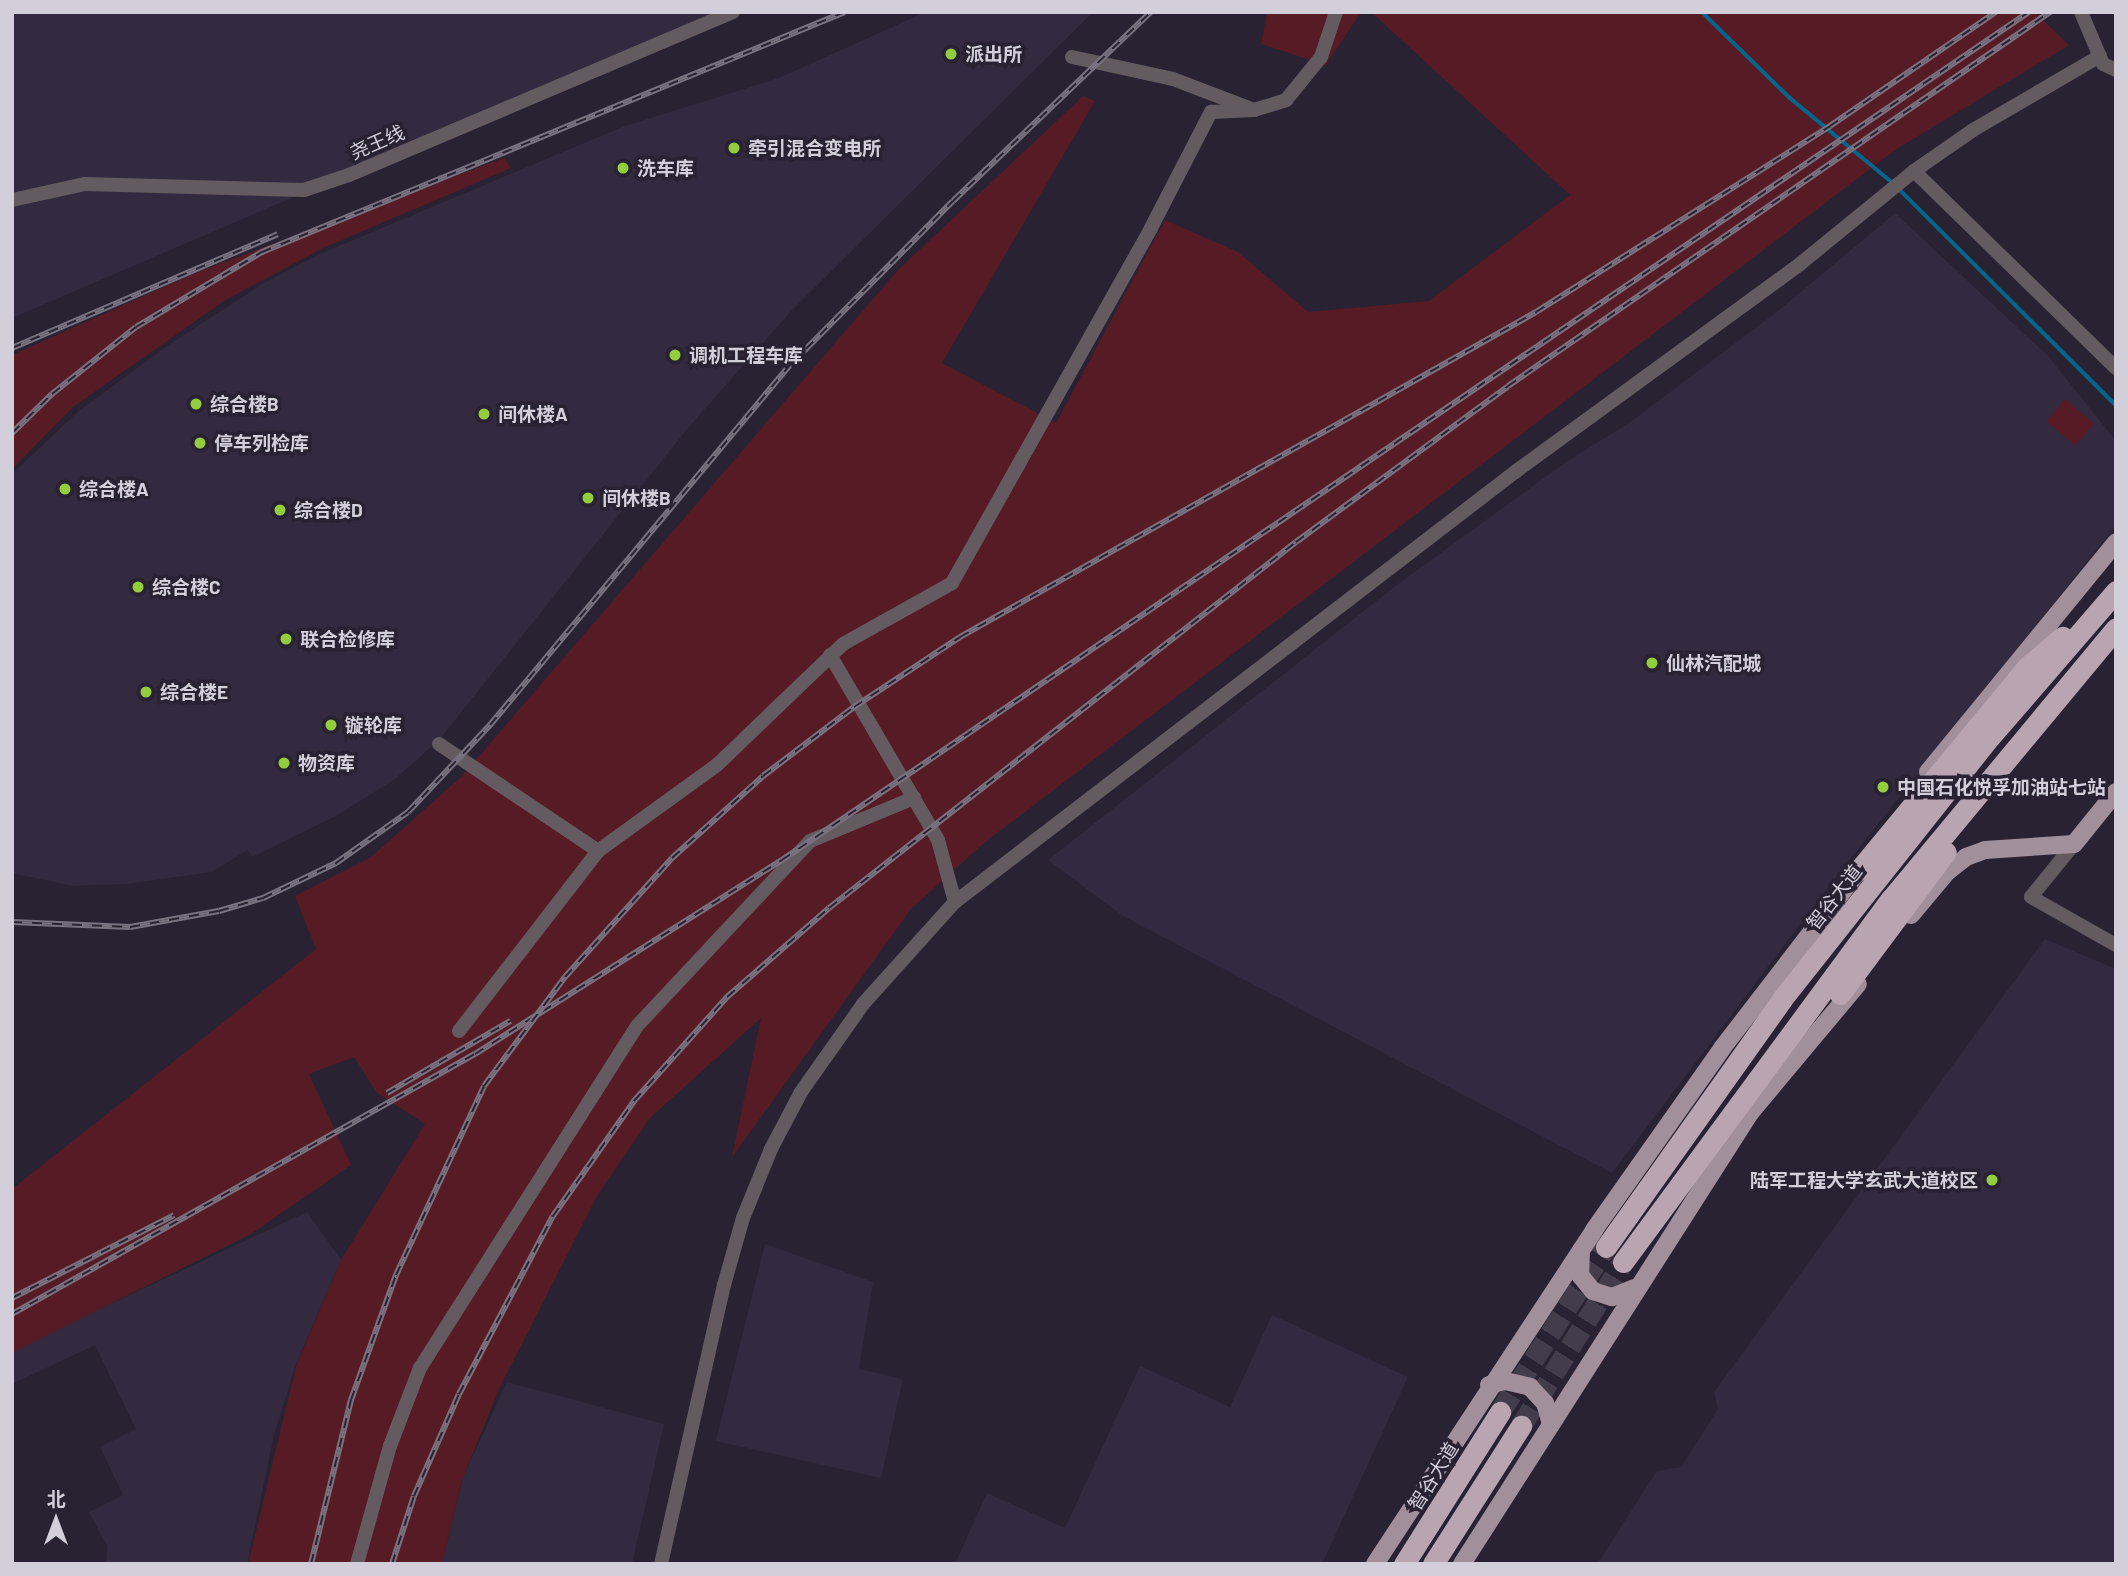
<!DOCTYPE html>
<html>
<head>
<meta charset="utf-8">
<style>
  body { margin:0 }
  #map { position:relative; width:2128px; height:1576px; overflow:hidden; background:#292232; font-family:Barlow,"Noto Sans SC",sans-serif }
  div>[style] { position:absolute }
  .built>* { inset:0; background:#332a40 }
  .green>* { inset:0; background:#561b25; transform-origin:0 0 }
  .stream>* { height:3.5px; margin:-1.75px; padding:0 1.75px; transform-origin:1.75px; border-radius:1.75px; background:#04668c }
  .highway-tunnel>* { height:21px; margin-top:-10.5px; transform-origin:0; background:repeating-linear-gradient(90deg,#423c4b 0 21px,transparent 0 31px) }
  .minor>* { height:14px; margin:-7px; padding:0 7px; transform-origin:7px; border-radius:7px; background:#635b60 }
  .major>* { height:18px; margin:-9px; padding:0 9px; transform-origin:9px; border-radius:9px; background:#a18f9b }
  .highway>* { height:21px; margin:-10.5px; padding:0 10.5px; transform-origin:10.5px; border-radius:10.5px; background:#b9a4b2 }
  .rail>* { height:6px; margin-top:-3px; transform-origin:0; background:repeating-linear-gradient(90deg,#292232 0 10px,#797381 0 20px); box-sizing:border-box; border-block:2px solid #797381 }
  .dots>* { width:19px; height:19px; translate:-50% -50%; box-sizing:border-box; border:4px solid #292232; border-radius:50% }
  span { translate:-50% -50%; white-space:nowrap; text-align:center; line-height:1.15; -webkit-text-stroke:7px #292232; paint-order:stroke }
  .poi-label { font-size:19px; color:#d3cfda; font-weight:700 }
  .left { translate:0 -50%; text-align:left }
  .right { translate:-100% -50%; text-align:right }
  .street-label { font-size:19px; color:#d3cfda }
  .frame { position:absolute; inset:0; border:14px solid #d3cfda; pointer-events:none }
  .north { position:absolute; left:21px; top:1485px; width:70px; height:70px; -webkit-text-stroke:5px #292232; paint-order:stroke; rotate:0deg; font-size:19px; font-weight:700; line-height:28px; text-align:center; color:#d3cfda }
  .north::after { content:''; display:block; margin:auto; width:24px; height:32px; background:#d3cfda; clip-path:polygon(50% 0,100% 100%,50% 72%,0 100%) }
</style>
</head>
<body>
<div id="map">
  <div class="built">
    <div style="clip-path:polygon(12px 12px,724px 12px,12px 318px)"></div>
    <div style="clip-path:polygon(926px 12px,1093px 12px,792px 310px,688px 428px,439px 740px,395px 779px,338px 815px,252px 857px,248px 850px,211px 872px,126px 884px,73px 886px,12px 873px,12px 474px,17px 469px,79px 411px,167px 346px,264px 283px,320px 254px,625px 126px,779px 78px)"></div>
    <div style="clip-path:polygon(1895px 213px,2048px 356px,2116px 441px,2116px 525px,1835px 878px,1612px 1173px,1123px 916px,1048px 860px,1398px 584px,1566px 462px,1629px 423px,1778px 311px)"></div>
    <div style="clip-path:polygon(2045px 939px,2116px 969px,2116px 1564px,1597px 1564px,1657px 1471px,1681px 1467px,1718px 1409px,1714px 1392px)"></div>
    <div style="clip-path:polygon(307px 1212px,341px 1260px,296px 1364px,274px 1435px,247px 1564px,106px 1564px,107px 1546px,89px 1512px,123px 1495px,100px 1447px,136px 1429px,95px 1345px,12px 1384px,12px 1350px)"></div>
    <div style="clip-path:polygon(765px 1244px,873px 1282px,859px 1369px,903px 1379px,881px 1478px,716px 1441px)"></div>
    <div style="clip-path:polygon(1272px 1315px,1408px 1377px,1322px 1564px,955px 1564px,987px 1493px,1065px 1528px,1140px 1366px,1230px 1407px)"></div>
    <div style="clip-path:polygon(507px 1382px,664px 1424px,632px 1564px,442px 1564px,463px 1477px)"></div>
  </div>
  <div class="green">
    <div style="clip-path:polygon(1267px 12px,1361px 12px,1326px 65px,1261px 44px)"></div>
    <div style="clip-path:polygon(1371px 12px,2035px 12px,2069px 45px,1895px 150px,984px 843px,911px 909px,732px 1157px,761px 1018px,650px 1118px,597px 1196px,500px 1387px,462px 1480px,442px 1564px,248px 1564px,297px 1363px,341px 1260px,425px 1124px,377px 1093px,354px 1057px,309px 1074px,351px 1165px,251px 1234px,12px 1353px,12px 1189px,316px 949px,295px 896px,371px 857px,461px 777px,898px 270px,1083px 96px,1095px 101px,942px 363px,1056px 423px,1165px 220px,1238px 252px,1308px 312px,1429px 301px,1570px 195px)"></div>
    <div style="clip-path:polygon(504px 158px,511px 168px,323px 248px,224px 301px,73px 407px,12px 469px,12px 355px,195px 273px)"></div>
    <div style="left:2065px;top:399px;width:38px;height:29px;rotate:40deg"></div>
  </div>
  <div class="stream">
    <div style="left:1702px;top:12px;width:122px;rotate:44.3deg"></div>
    <div style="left:1789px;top:97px;width:135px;rotate:39.6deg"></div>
    <div style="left:1899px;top:189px;width:306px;rotate:44.9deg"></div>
  </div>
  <div class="highway-tunnel">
    <div style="left:1500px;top:1412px;width:196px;rotate:-57.3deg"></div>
    <div style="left:1521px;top:1426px;width:193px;rotate:-58.1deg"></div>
  </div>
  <div class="minor">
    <div style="left:2081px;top:12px;width:56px;rotate:67.1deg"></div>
    <div style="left:2103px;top:64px;width:14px;rotate:25deg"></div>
    <div style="left:1072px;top:57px;width:103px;rotate:12.3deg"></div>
    <div style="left:1173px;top:79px;width:87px;rotate:20.9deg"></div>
    <div style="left:1254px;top:110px;width:34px;rotate:-17deg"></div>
    <div style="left:1286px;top:100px;width:55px;rotate:-50.9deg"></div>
    <div style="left:1321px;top:57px;width:47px;rotate:-71.6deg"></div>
    <div style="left:1914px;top:171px;width:282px;rotate:44.3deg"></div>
    <div style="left:12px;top:200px;width:75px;rotate:-12.4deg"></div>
    <div style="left:85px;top:184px;width:219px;rotate:1.6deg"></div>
    <div style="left:304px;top:190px;width:47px;rotate:-18.4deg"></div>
    <div style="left:349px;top:175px;width:417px;rotate:-23deg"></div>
    <div style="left:830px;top:655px;width:214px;rotate:59.7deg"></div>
    <div style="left:938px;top:840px;width:64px;rotate:74.7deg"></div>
    <div style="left:439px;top:744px;width:192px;rotate:33.9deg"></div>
    <div style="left:2074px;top:844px;width:68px;rotate:129.1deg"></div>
    <div style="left:2031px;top:897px;width:98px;rotate:29.5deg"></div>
    <div style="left:459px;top:1031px;width:227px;rotate:-52.3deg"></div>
    <div style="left:598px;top:851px;width:148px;rotate:-35.9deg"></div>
    <div style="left:718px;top:764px;width:173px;rotate:-43.8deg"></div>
    <div style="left:843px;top:644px;width:125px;rotate:-29.2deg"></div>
    <div style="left:952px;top:583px;width:407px;rotate:-60.7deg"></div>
    <div style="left:1151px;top:228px;width:131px;rotate:-62.7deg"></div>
    <div style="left:1211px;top:112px;width:43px;rotate:-2.7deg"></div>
    <div style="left:357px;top:1564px;width:123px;rotate:-74.4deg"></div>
    <div style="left:390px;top:1446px;width:84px;rotate:-69deg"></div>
    <div style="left:420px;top:1368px;width:405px;rotate:-57.6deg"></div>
    <div style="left:637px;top:1026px;width:253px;rotate:-46.9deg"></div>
    <div style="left:810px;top:841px;width:113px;rotate:-22.5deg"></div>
    <div style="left:661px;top:1564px;width:286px;rotate:-77.3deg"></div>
    <div style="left:724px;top:1285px;width:70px;rotate:-74.2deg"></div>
    <div style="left:743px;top:1218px;width:74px;rotate:-67.9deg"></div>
    <div style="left:771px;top:1149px;width:64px;rotate:-62.2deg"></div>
    <div style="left:801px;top:1092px;width:108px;rotate:-54.8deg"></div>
    <div style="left:863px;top:1004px;width:137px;rotate:-48deg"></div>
    <div style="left:955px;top:902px;width:706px;rotate:-37.52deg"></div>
    <div style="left:1515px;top:472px;width:353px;rotate:-36.1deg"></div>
    <div style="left:1800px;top:264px;width:147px;rotate:-39.2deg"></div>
    <div style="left:1914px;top:171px;width:72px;rotate:-34.8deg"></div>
    <div style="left:1973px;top:130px;width:147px;rotate:-30.2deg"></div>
  </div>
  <div class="major">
    <div style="left:1928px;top:772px;width:297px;rotate:-50.7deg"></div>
    <div style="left:1911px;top:915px;width:56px;rotate:-50.1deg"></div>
    <div style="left:1947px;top:872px;width:24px;rotate:-38deg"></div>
    <div style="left:1966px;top:857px;width:20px;rotate:-20deg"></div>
    <div style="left:1985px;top:850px;width:89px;rotate:-3.9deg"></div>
    <div style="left:2074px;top:844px;width:67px;rotate:-51.1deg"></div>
    <div style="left:1581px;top:1250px;width:25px;rotate:92deg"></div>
    <div style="left:1580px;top:1275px;width:21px;rotate:51deg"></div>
    <div style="left:1593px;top:1291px;width:20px;rotate:18deg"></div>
    <div style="left:1612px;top:1297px;width:24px;rotate:-22deg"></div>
    <div style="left:1489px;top:1385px;width:16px;rotate:-14deg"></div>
    <div style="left:1505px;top:1381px;width:26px;rotate:13deg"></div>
    <div style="left:1530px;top:1387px;width:22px;rotate:47deg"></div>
    <div style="left:1545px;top:1403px;width:22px;rotate:74deg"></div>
    <div style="left:1375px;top:1564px;width:399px;rotate:-56.7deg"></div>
    <div style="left:1594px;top:1230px;width:224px;rotate:-54.8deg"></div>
    <div style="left:1723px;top:1047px;width:235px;rotate:-52.4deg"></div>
    <div style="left:1462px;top:1564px;width:535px;rotate:-57.44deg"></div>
    <div style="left:1750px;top:1113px;width:168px;rotate:-50.1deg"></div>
  </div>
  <div class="highway">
    <div style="left:1859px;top:870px;width:262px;rotate:-50.4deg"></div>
    <div style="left:2026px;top:668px;width:48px;rotate:-40.7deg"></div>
    <div style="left:1840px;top:994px;width:177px;rotate:-53.3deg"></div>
    <div style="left:1606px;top:1247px;width:304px;rotate:-54.6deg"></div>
    <div style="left:1782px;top:999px;width:335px;rotate:-51.6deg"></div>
    <div style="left:1990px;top:737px;width:193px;rotate:-49.2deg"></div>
    <div style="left:1623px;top:1262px;width:451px;rotate:-53.6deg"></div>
    <div style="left:1891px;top:899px;width:352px;rotate:-50.3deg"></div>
    <div style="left:1404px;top:1564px;width:180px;rotate:-57.7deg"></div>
    <div style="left:1433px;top:1564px;width:164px;rotate:-57.5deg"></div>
  </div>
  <div class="rail">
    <div style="left:12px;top:348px;width:289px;rotate:-23.2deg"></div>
    <div style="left:12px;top:433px;width:56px;rotate:-44.3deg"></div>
    <div style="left:52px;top:394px;width:107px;rotate:-38.6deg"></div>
    <div style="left:136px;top:327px;width:147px;rotate:-30.8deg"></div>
    <div style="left:262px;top:252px;width:630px;rotate:-22.38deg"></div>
    <div style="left:12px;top:922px;width:118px;rotate:2.4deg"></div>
    <div style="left:130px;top:927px;width:90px;rotate:-10.2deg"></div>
    <div style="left:219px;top:911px;width:46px;rotate:-16.5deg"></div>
    <div style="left:263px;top:898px;width:81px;rotate:-25.6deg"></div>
    <div style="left:336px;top:863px;width:88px;rotate:-35.3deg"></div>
    <div style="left:408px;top:812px;width:120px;rotate:-46.7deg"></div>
    <div style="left:490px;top:725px;width:471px;rotate:-50.2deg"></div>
    <div style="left:792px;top:363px;width:228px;rotate:-45.2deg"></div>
    <div style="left:953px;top:201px;width:274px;rotate:-43.7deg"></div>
    <div style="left:387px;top:1093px;width:143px;rotate:-30.3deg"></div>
    <div style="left:12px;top:1298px;width:182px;rotate:-27.1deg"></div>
    <div style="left:12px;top:1314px;width:531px;rotate:-29.32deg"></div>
    <div style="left:475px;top:1054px;width:363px;rotate:-32.3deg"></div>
    <div style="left:782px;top:860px;width:1508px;rotate:-34.22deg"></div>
    <div style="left:311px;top:1564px;width:169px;rotate:-76.3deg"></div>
    <div style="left:351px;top:1400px;width:133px;rotate:-70.2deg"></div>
    <div style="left:396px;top:1275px;width:208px;rotate:-65deg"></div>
    <div style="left:484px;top:1086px;width:136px;rotate:-53.4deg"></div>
    <div style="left:565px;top:977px;width:160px;rotate:-48deg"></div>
    <div style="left:672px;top:858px;width:122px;rotate:-42deg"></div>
    <div style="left:763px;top:776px;width:114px;rotate:-37.2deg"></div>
    <div style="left:854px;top:707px;width:127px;rotate:-33.4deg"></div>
    <div style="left:960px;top:637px;width:661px;rotate:-29.43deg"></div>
    <div style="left:1536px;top:312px;width:348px;rotate:-32.3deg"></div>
    <div style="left:1830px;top:126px;width:201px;rotate:-34.5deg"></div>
    <div style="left:392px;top:1564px;width:71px;rotate:-72.1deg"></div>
    <div style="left:414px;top:1496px;width:111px;rotate:-66.2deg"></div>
    <div style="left:459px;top:1394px;width:201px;rotate:-62.2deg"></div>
    <div style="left:553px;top:1216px;width:141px;rotate:-54.8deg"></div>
    <div style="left:634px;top:1101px;width:140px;rotate:-48.2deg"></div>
    <div style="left:727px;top:997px;width:135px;rotate:-41.1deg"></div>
    <div style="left:829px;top:908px;width:593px;rotate:-38.09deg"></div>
    <div style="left:1296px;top:542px;width:263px;rotate:-36.3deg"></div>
    <div style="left:1508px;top:386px;width:659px;rotate:-34.61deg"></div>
  </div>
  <div class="dots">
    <div style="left:951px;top:54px;background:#93cd3e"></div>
    <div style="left:734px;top:148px;background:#93cd3e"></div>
    <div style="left:623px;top:168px;background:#93cd3e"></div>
    <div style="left:675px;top:355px;background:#93cd3e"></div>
    <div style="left:196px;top:404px;background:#93cd3e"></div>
    <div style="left:484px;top:414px;background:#93cd3e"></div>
    <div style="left:200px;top:443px;background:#93cd3e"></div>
    <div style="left:65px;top:489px;background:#93cd3e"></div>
    <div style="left:588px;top:498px;background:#93cd3e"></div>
    <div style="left:280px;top:510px;background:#93cd3e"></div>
    <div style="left:138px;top:587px;background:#93cd3e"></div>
    <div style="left:286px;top:639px;background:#93cd3e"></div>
    <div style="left:1652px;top:663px;background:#93cd3e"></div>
    <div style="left:146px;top:692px;background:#93cd3e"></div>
    <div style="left:331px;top:725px;background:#93cd3e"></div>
    <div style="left:284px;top:763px;background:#93cd3e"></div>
    <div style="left:1883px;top:787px;background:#93cd3e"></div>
    <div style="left:1992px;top:1180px;background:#93cd3e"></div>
  </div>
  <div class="poi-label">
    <span class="left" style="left:965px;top:54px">派出所</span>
    <span class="left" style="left:748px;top:148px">牵引混合变电所</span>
    <span class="left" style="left:637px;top:168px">洗车库</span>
    <span class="left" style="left:689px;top:355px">调机工程车库</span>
    <span class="left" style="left:210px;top:404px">综合楼B</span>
    <span class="left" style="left:498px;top:414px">间休楼A</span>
    <span class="left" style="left:214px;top:443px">停车列检库</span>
    <span class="left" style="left:79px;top:489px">综合楼A</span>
    <span class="left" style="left:602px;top:498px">间休楼B</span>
    <span class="left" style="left:294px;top:510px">综合楼D</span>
    <span class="left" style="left:152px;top:587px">综合楼C</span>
    <span class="left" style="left:300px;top:639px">联合检修库</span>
    <span class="left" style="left:1666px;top:663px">仙林汽配城</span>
    <span class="left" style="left:160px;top:692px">综合楼E</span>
    <span class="left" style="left:345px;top:725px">镟轮库</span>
    <span class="left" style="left:298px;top:763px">物资库</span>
    <span class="left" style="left:1897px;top:787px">中国石化悦孚加油站七站</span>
    <span class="right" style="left:1978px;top:1180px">陆军工程大学玄武大道校区</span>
  </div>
  <div class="street-label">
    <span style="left:377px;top:142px;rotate:-23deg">尧王线</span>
    <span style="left:1834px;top:897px;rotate:-52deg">智谷大道</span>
    <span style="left:1433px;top:1476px;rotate:-58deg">智谷大道</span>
  </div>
  <div class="frame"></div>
  <div class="north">北</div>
</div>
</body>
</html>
